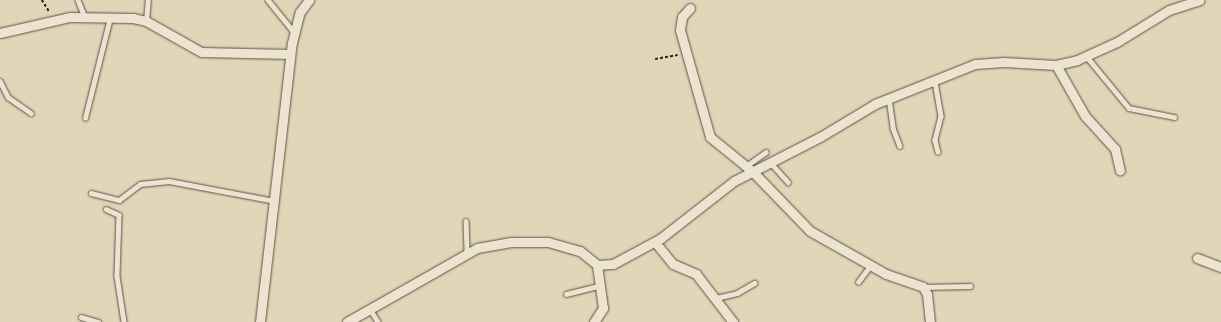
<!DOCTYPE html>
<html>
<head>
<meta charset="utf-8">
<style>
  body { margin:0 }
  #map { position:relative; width:1221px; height:322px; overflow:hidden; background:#e2d6b8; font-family:"Gentium Book Plus",serif }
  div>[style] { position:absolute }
  .path>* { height:1.5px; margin-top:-0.75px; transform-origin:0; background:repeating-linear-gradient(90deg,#30261d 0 3px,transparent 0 5px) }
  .roads { filter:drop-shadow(0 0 1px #5c5244) drop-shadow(0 0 1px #5c5244) }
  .lane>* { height:4.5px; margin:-2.25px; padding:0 2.25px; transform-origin:2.25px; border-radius:2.25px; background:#ece4d1 }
  .street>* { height:9px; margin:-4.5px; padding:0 4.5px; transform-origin:4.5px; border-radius:4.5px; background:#ece4d1 }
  span { translate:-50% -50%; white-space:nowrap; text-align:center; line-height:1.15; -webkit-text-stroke:3px #ece4d1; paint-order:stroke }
</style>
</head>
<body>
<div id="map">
  <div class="path">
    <div style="left:42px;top:0;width:15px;rotate:58deg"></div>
    <div style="left:655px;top:59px;width:23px;rotate:-10deg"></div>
  </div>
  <div class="roads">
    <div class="lane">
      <div style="left:78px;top:0;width:18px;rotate:68deg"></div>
      <div style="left:268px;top:0;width:41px;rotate:50.9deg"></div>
      <div style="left:146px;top:21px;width:21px;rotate:-85deg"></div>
      <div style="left:1087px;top:57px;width:66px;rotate:50.5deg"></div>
      <div style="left:1129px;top:108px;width:46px;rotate:11.3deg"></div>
      <div style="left:0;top:81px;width:18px;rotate:63deg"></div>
      <div style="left:8px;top:97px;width:28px;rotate:35deg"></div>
      <div style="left:935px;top:82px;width:35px;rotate:80deg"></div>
      <div style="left:941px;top:116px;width:25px;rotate:104deg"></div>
      <div style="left:935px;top:140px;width:12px;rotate:76deg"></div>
      <div style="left:889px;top:98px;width:30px;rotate:82deg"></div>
      <div style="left:893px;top:128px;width:19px;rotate:69deg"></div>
      <div style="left:85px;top:118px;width:103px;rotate:-76deg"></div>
      <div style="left:770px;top:162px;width:27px;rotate:48deg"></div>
      <div style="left:746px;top:166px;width:24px;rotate:-35deg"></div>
      <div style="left:91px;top:193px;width:29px;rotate:14deg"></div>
      <div style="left:119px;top:200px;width:26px;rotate:-37deg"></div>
      <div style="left:140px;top:184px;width:29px;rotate:-6deg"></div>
      <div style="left:169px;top:181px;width:108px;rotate:10.7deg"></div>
      <div style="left:106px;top:209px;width:14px;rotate:25deg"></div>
      <div style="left:119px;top:215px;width:61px;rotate:91.9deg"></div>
      <div style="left:117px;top:276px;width:47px;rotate:81.3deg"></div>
      <div style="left:466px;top:221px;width:32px;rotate:88deg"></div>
      <div style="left:858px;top:282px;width:20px;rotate:-53deg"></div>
      <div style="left:923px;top:287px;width:47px;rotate:-1.2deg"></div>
      <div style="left:566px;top:294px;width:36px;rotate:-14deg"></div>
      <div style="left:716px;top:298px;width:22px;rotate:-13deg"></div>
      <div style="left:737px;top:293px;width:20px;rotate:-30deg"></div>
      <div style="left:370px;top:309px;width:15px;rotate:58deg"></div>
      <div style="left:81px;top:317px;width:18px;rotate:16deg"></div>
    </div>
    <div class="street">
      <div style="left:690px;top:8px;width:12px;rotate:132deg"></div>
      <div style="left:682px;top:17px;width:13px;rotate:99deg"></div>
      <div style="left:680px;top:30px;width:111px;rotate:74.3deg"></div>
      <div style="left:710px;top:137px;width:54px;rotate:39deg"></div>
      <div style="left:752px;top:171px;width:83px;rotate:46deg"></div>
      <div style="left:810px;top:231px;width:87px;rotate:29.5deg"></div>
      <div style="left:886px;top:274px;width:39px;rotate:19deg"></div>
      <div style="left:923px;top:287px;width:8px;rotate:60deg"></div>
      <div style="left:927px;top:294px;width:28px;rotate:84deg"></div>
      <div style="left:0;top:33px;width:72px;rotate:-12.9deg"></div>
      <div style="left:70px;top:17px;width:63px;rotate:0.9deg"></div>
      <div style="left:133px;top:18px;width:13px;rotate:13deg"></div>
      <div style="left:146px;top:21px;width:63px;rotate:29.4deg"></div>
      <div style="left:201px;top:52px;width:89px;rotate:1.3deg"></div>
      <div style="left:1056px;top:65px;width:59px;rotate:60.4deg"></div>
      <div style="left:1085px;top:116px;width:45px;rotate:47.7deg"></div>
      <div style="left:1115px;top:149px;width:22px;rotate:77deg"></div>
      <div style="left:655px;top:242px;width:28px;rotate:51deg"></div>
      <div style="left:673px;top:264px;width:25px;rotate:23deg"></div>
      <div style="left:696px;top:274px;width:61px;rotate:52.4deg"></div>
      <div style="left:1197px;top:258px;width:26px;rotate:21deg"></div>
      <div style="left:260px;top:322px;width:281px;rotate:-83.5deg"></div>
      <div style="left:292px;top:43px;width:32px;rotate:-76deg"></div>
      <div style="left:300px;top:12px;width:15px;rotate:-53deg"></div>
      <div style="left:347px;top:322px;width:150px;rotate:-29.6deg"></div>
      <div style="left:477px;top:248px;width:36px;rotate:-10deg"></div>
      <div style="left:512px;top:242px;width:36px"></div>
      <div style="left:548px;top:242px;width:33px;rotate:16deg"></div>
      <div style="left:580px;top:251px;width:22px;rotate:39deg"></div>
      <div style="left:597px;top:265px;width:16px;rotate:-4deg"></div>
      <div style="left:613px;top:264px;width:55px;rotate:-28.4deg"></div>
      <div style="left:661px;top:238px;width:93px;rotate:-38deg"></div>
      <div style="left:734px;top:181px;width:97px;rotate:-27.1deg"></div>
      <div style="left:820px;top:137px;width:64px;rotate:-31deg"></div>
      <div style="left:875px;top:104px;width:108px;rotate:-21.8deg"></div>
      <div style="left:975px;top:64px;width:29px;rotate:-4deg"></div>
      <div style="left:1004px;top:62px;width:52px;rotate:3.3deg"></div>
      <div style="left:1056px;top:65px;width:22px;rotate:-13deg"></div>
      <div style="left:1077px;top:60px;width:44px;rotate:-24.2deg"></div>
      <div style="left:1117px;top:42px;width:61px;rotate:-31.6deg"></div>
      <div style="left:1169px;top:10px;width:32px;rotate:-18deg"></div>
      <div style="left:594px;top:322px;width:17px;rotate:-57deg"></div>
      <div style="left:603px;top:308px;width:43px;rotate:-97.9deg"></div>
    </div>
  </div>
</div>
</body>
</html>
